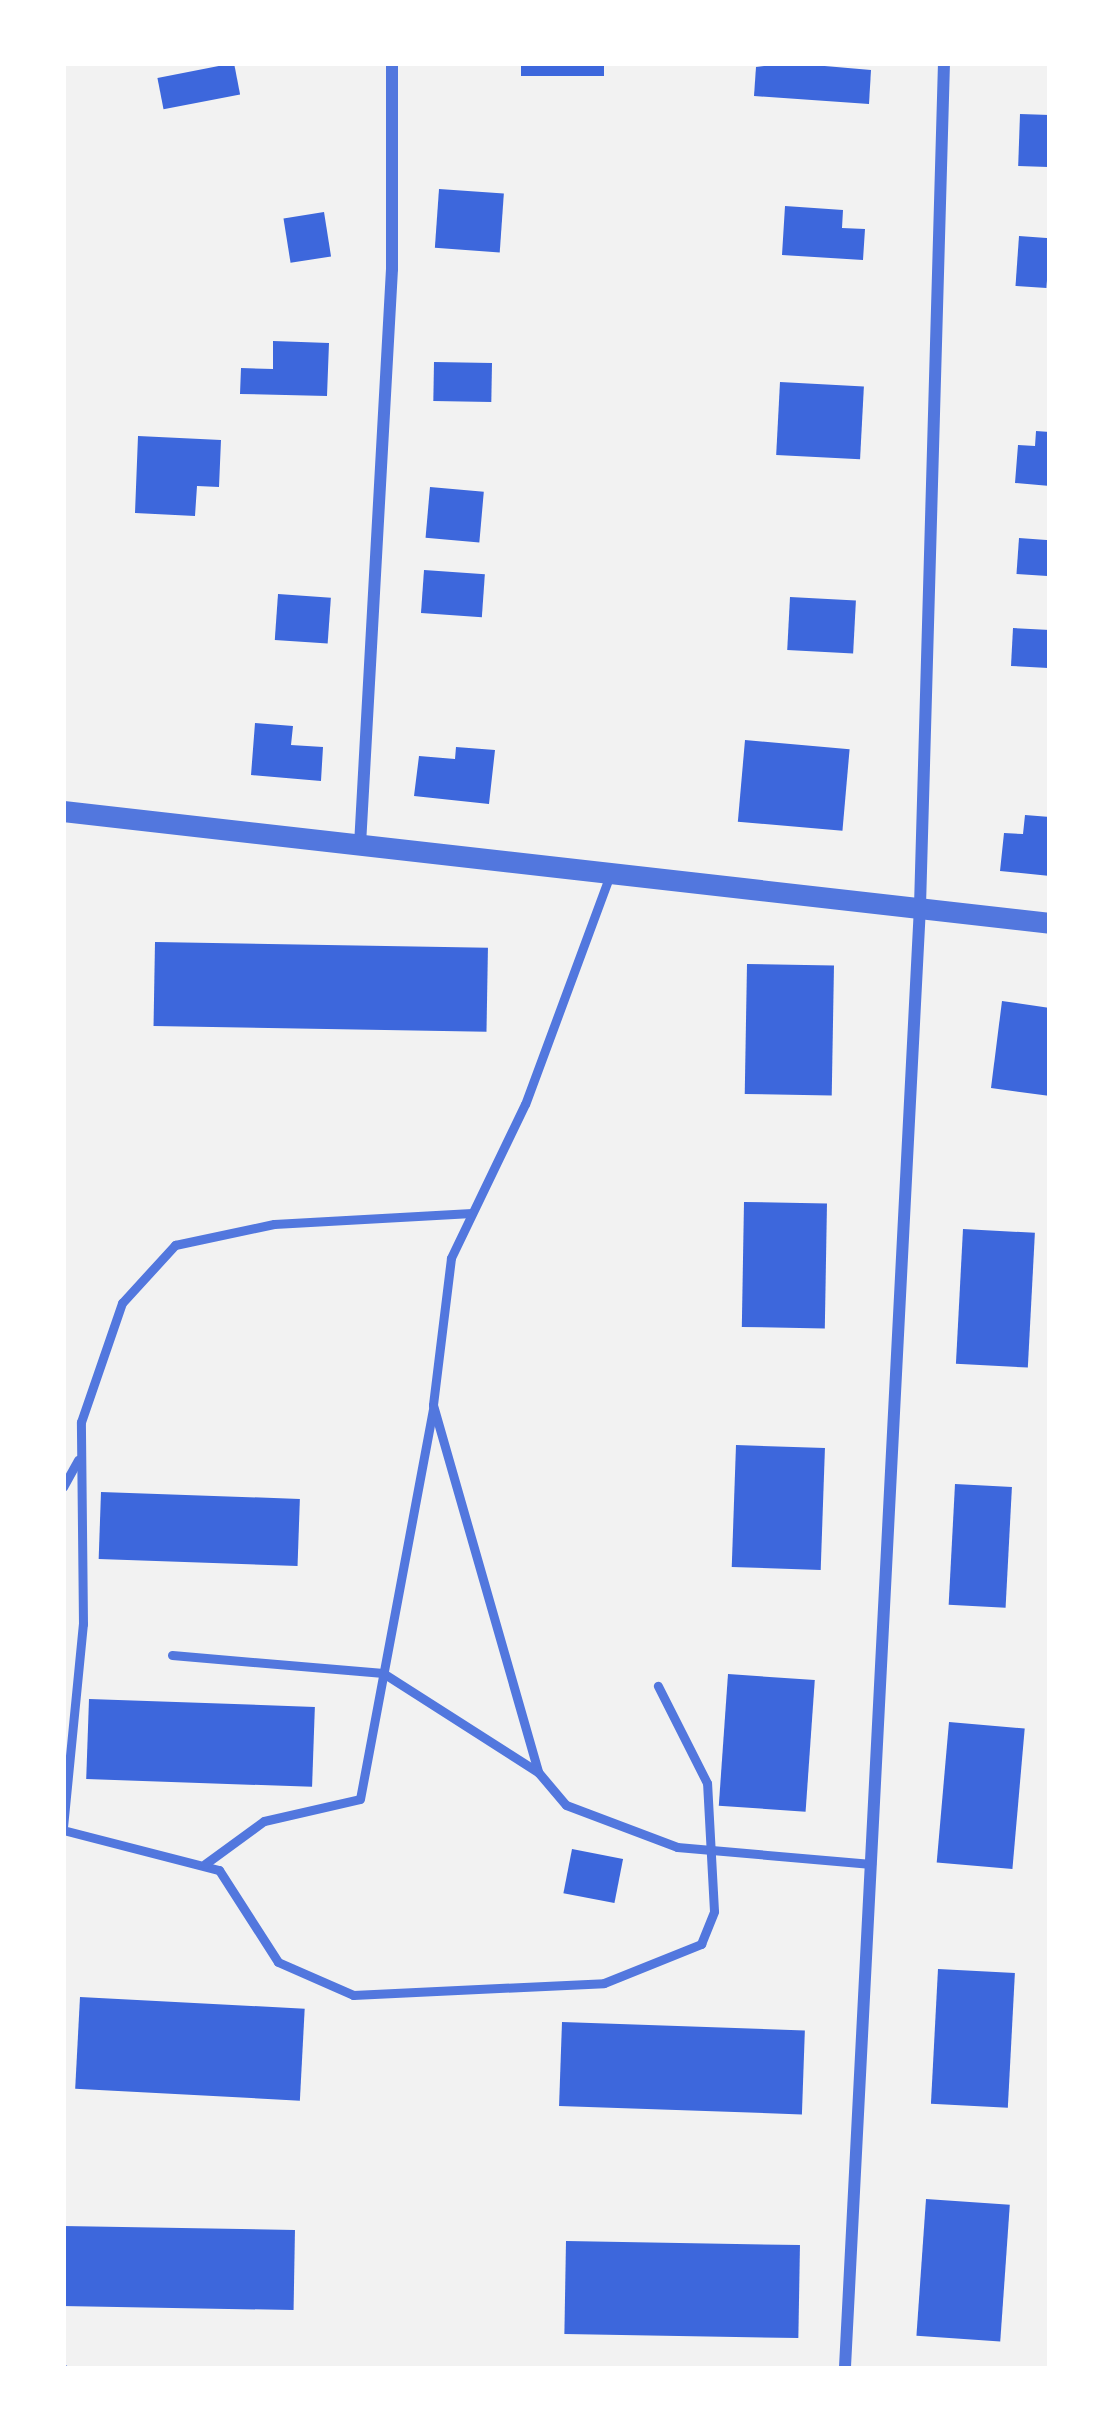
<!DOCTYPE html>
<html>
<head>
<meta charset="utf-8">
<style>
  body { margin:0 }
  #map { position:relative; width:1113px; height:2432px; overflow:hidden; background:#f2f2f2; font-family:"Work Sans",sans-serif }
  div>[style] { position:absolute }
  .building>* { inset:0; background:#3d67dc; transform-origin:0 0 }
  .service>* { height:9px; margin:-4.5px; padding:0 4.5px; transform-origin:4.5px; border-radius:4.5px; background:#5277de }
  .minor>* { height:12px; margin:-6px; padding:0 6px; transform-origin:6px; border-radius:6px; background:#5277de }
  .tertiary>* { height:21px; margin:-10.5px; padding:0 10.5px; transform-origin:10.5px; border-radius:10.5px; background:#5277de }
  span { translate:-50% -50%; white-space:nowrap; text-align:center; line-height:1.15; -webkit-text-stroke:9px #fff; paint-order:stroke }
  .frame { position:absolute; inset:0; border:66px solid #fff; pointer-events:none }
</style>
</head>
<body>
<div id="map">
  <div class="building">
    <div style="left:234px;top:63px;width:32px;height:78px;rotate:79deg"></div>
    <div style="left:521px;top:63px;width:83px;height:13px"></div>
    <div style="clip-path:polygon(790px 63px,871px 70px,869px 104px,754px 96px,756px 67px)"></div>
    <div style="left:1020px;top:114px;width:30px;height:52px;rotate:2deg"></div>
    <div style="left:439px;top:189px;width:65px;height:59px;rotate:4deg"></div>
    <div style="clip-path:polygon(785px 206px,843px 210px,842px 228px,865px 229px,863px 260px,782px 255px)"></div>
    <div style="left:324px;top:212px;width:45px;height:41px;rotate:81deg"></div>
    <div style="left:1019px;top:236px;width:31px;height:50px;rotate:4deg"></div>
    <div style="clip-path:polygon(273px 341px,329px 343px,327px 396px,240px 394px,241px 368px,273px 369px)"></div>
    <div style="left:434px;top:362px;width:58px;height:39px;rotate:1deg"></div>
    <div style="left:780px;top:382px;width:84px;height:73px;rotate:3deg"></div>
    <div style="clip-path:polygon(1036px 431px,1050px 432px,1050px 486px,1015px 483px,1018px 445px,1035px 446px)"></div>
    <div style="clip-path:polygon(138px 436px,221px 440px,219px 487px,197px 486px,195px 516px,135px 513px)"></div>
    <div style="left:430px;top:487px;width:54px;height:51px;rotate:5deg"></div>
    <div style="left:1019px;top:538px;width:31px;height:36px;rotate:4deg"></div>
    <div style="left:424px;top:570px;width:61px;height:43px;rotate:4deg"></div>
    <div style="left:278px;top:594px;width:53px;height:46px;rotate:4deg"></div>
    <div style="left:790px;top:597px;width:66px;height:53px;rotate:3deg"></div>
    <div style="left:1013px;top:628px;width:37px;height:38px;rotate:3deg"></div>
    <div style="clip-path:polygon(255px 723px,293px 726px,291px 745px,323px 747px,321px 781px,251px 775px)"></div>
    <div style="left:745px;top:740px;width:105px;height:82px;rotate:5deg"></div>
    <div style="clip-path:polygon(456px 747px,495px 750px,489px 804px,414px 796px,419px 756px,455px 759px)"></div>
    <div style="clip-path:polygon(1025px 815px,1050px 817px,1050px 876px,1000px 871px,1004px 833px,1023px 834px)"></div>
    <div style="left:155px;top:942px;width:333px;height:84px;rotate:1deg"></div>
    <div style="left:747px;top:964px;width:87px;height:130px;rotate:1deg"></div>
    <div style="clip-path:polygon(1002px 1001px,1050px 1008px,1050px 1096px,991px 1088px)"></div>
    <div style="left:744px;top:1202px;width:83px;height:125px;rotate:1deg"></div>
    <div style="left:963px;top:1229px;width:72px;height:135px;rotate:3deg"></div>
    <div style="left:736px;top:1445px;width:89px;height:122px;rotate:2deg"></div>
    <div style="left:955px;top:1484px;width:57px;height:121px;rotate:3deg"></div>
    <div style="left:101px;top:1492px;width:199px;height:67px;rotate:2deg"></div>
    <div style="left:728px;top:1674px;width:87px;height:132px;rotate:4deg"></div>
    <div style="left:89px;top:1699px;width:226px;height:80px;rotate:2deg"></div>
    <div style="left:949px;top:1722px;width:76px;height:141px;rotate:5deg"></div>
    <div style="left:572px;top:1849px;width:52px;height:45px;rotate:11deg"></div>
    <div style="left:938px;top:1969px;width:77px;height:135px;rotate:3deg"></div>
    <div style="left:80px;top:1997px;width:225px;height:92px;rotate:3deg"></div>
    <div style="left:562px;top:2022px;width:243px;height:84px;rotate:2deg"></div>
    <div style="left:926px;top:2199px;width:84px;height:137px;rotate:4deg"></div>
    <div style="left:63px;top:2226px;width:232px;height:80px;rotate:1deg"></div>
    <div style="left:566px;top:2241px;width:234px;height:93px;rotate:1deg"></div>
  </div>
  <div class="service">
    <div style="left:611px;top:872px;width:247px;rotate:110.3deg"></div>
    <div style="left:525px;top:1104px;width:171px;rotate:115.7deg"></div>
    <div style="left:451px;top:1258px;width:148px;rotate:97deg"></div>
    <div style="left:433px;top:1405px;width:382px;rotate:74deg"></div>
    <div style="left:538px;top:1772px;width:43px;rotate:49.7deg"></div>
    <div style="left:566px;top:1805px;width:119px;rotate:20.7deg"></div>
    <div style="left:677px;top:1847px;width:195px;rotate:5deg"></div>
    <div style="left:63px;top:1487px;width:31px;rotate:-61deg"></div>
    <div style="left:172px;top:1655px;width:212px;rotate:4.9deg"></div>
    <div style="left:383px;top:1673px;width:184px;rotate:32.6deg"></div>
    <div style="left:63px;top:1827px;width:204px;rotate:-84.4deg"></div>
    <div style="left:83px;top:1624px;width:202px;rotate:-90.6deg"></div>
    <div style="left:81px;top:1422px;width:126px;rotate:-71deg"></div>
    <div style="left:122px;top:1303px;width:79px;rotate:-47.6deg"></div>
    <div style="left:175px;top:1245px;width:101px;rotate:-12deg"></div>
    <div style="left:274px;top:1224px;width:198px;rotate:-3.2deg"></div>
    <div style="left:63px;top:1830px;width:161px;rotate:14.4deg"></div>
    <div style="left:219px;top:1870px;width:109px;rotate:57.3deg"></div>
    <div style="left:278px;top:1962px;width:82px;rotate:23.7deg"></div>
    <div style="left:353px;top:1995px;width:251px;rotate:-2.7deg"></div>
    <div style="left:604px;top:1983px;width:105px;rotate:-21.9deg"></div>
    <div style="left:701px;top:1944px;width:35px;rotate:-68deg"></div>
    <div style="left:714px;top:1911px;width:128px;rotate:-93.1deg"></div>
    <div style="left:707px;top:1783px;width:109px;rotate:-116.8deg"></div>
    <div style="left:205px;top:1864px;width:73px;rotate:-36.1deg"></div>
    <div style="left:264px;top:1821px;width:98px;rotate:-12.9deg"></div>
    <div style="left:360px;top:1799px;width:398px;rotate:-79.4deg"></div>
    <div style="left:63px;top:2369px;width:1px"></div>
  </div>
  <div class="minor">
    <div style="left:360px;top:845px;width:577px;rotate:-86.82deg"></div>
    <div style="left:392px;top:269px;width:206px;rotate:-90deg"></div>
    <div style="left:845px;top:2367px;width:1463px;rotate:-87.06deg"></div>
    <div style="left:920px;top:906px;width:843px;rotate:-88.37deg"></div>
  </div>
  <div class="tertiary">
    <div style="left:63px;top:811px;width:993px;rotate:6.47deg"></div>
  </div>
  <div class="frame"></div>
</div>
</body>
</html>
